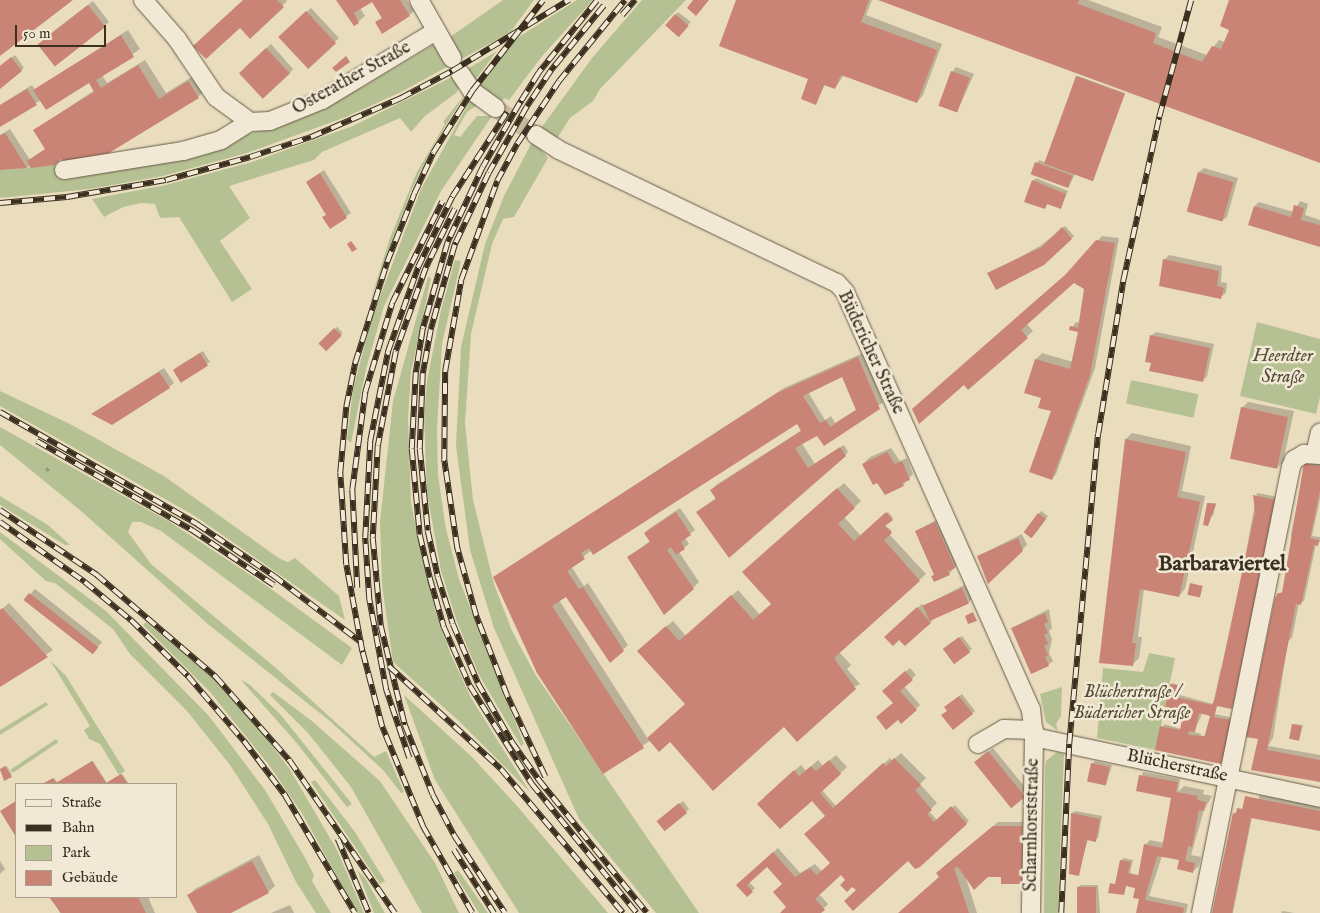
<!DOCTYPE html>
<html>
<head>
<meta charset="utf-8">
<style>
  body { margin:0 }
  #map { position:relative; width:1320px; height:913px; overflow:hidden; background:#eaddbe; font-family:"IM FELL English",serif }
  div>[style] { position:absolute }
  .green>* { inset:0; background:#b6c193; transform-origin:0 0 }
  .shadow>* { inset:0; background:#0003; transform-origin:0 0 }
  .building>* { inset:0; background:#ca8475; transform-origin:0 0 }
  .minor-tunnel>* { height:18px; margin-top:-9px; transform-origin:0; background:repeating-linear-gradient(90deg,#c7ba9e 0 18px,transparent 0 27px) }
  .roads { filter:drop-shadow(0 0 1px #675a47) drop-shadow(0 0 1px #675a47) }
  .minor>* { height:18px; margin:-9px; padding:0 9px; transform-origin:9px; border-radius:9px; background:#f1e9d5 }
  .rail>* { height:5.5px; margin-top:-2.75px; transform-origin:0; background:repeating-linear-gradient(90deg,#f1e9d5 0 11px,#3b2f1f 0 22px); box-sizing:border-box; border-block:1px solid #3b2f1f }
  span { translate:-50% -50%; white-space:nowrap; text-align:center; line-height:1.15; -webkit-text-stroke:5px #f1e9d5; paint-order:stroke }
  .street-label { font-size:18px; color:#3b2f1f }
  .park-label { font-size:18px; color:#544c36; font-style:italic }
  .district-label { font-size:22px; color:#3b2f1f; font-weight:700 }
  .legend { position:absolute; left:15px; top:783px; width:162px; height:115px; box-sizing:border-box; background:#f1e9d5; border:1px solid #a89f8c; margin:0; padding:6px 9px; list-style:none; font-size:15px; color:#3b2f1f }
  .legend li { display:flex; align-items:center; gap:10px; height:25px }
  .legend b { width:25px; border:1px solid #a89f8c }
  .scale { position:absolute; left:15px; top:25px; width:91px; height:22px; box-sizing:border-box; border:2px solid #3b2f1f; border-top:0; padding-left:6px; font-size:15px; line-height:18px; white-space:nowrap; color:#3b2f1f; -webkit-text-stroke:4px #f1e9d5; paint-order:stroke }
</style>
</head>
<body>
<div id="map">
  <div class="green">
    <div style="clip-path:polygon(503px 0,534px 0,511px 31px,500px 38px,401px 92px,346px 117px,247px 153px,163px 176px,90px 189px,0 198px,0 170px,55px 165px,59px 174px,183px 155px,287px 122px,359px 89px,433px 45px,442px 50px,450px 37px)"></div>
    <div style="clip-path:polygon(577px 0,593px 0,543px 55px,509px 100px,504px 98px,499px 106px,477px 89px,514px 40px)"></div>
    <div style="clip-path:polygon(642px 0,686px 0,600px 89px,593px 101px,570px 118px,558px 137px,551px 138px,539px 131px,592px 58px)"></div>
    <div style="clip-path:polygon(497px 51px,473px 83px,464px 71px)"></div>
    <div style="clip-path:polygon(454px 76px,461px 85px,456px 93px,425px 116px,411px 132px,400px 118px,322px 152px,314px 160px,229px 186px,250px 218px,220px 241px,252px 289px,232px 302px,179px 217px,160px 218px,155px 204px,141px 203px,123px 207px,104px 217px,92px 199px,166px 185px,252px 162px,353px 126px)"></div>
    <div style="clip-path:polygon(466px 93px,432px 148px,411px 191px,369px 305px,390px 238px,416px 174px,445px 124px,443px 122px)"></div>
    <div style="clip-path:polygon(471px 99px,479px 104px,467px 112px,454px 135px,460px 137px,477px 116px,492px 116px,441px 191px,384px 306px,366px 369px,351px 443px,347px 439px,353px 390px,371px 320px,421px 189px)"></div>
    <div style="clip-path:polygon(533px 140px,548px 158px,514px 217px,503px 219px,492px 244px,471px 334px,465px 423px,473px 500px,494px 584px,512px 631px,535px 674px,699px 913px,656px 913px,579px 819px,494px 628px,470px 550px,456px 446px,461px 347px,485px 244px,504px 196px)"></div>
    <div style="clip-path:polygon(455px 260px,461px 261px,442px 344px,437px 429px,438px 475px,446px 529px,459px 579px,524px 744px,521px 746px,479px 675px,457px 622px,441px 571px,427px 493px,424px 417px,427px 381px,441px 310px)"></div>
    <div style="clip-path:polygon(428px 277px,431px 278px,411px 372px,408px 418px,411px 502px,419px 544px,436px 613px,451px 655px,471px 698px,530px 792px,460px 722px,393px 662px,382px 585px,380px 522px,393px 401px)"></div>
    <div style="clip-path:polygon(1257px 322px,1320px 339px,1320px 397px,1316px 414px,1240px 396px)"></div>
    <div style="left:1131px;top:380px;width:69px;height:24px;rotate:12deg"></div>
    <div style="clip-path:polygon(0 391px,70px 424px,164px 476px,280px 559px,288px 562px,295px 558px,339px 596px,345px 620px,195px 516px,0 406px)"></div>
    <div style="clip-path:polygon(0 427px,170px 522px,267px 586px,352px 648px,342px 665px,161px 531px,141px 522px,132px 522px,128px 532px,151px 564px,277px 669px,374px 757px,386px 751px,404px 792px,401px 793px,383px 770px,331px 722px,209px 625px,81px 511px,0 445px)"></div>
    <div style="clip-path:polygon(0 496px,48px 525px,70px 545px,65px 545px,0 505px)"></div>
    <div style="clip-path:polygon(0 532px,106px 611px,209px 716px,265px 790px,304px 856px,314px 875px,312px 881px,331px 913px,316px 913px,296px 882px,268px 824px,230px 765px,187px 711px,130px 654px,113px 629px,55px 583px,46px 581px,0 539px)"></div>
    <div style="clip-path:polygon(146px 622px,213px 678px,253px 721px,289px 768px,337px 850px,364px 913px,357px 913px,303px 815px,269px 765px,210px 692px,143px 625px)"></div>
    <div style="clip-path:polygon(1149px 653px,1175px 658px,1156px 750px,1097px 738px,1103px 668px,1143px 672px)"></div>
    <div style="clip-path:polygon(50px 660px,66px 676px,125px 771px,119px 775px,100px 744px,89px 739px,84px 730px,90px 726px)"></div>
    <div style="clip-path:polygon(241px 680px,249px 684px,281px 715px,352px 804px,347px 807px,295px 741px)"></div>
    <div style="clip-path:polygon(1062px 687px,1061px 716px,1056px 724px,1058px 731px,1046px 722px,1040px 694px)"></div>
    <div style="clip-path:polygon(273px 692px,312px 721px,380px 781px,435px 863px,459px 913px,422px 913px,351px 787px,308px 733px,270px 695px)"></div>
    <div style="clip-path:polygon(404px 695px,472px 757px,518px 807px,608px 913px,519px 913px,435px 780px)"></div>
    <div style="clip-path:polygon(46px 702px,48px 705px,0 735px,0 730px)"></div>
    <div style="left:56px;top:739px;width:4px;height:55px;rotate:56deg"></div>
    <div style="clip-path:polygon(1057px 752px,1064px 754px,1058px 913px,1044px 913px,1045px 768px,1046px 761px)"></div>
    <div style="clip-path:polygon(315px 780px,355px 832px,385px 881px,380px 884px,311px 782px)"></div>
    <div style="clip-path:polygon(357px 870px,365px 878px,385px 913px,374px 913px)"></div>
    <div style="clip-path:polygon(458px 870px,488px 913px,479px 913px,454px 873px)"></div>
  </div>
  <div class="shadow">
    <div style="clip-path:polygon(244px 0,286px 0,287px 1px,250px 37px)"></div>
    <div style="clip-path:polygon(338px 0,372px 0,360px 8px,365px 16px,358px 22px)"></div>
    <div style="clip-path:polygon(376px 0,407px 0,414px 11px,409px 15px,377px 23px,383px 17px)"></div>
    <div style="clip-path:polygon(738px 0,872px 0,866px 15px,942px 44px,923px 95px,917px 102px,844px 75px,835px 88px,825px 84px,816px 103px,810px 78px)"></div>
    <div style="clip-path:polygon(881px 0,1088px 0,1162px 27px,1158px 37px,1207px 55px,1219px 40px,1225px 42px,1230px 29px,1231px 0,1320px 0,1320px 162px)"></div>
    <div style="clip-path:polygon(93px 1px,109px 22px,104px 26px,43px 39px)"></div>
    <div style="clip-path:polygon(311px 8px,339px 38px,335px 42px,285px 32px)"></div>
    <div style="left:678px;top:12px;width:16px;height:17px;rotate:38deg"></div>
    <div style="clip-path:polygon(128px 30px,140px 49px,102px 75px,107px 83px,145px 60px,166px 93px,195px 75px,204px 91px,198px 97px,61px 157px,27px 167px,0 168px,0 135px,10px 129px,30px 160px,46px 149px,34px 130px,95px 90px,90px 82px,41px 100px,0 126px,0 105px,32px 85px,35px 90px)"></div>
    <div style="clip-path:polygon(271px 44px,293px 69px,289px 74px,244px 68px)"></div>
    <div style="clip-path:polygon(15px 55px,24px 68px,0 87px,0 66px)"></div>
    <div style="clip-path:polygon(956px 67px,974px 74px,957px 112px,952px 72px)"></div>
    <div style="clip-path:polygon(1078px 76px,1125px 93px,1092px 179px,1075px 174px,1069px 186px,1032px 173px,1039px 160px,1045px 162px)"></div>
    <div style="clip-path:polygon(1204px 168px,1238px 178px,1227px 217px,1222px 221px,1188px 212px,1199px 172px)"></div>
    <div style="clip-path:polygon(324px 170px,351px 213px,331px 227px,324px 217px,327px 214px,307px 182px)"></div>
    <div style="clip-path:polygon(1036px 178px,1068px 191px,1061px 207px,1048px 203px,1045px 208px,1033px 181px)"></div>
    <div style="clip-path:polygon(1300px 201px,1308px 204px,1305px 215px,1320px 220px,1320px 245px,1255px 206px,1259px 202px,1294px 212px)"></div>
    <div style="clip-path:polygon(1065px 226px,1074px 236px,1044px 264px,989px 274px,1040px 246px)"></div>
    <div style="clip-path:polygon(1102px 236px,1119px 238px,1095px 368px,1056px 474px,1052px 479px,1053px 411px,1043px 397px,1026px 392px,1036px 359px,1042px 353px,1073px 362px,1079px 331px,1071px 329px,1076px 322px,1080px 323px,1086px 288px,1073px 282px,1027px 324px,1033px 331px,968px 388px)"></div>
    <div style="clip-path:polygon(1169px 255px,1222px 266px,1221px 282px,1227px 283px,1226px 293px,1221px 297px,1164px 260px)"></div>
    <div style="left:337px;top:327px;width:8px;height:23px;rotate:45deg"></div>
    <div style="clip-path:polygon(1156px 332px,1214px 344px,1207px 376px,1203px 381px,1152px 362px,1151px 336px)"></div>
    <div style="clip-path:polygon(203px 351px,210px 362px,181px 381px,177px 367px)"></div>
    <div style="clip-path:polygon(evenodd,863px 353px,883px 403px,801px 442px,815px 464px,844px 445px,848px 452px,845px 455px,697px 512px,717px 497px,712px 490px,716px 485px,802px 430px,797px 422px,592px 550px,571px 566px,584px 586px,588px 583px,628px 645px,610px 662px,567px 595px,559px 600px,648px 739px,687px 704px,645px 645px,673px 621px,686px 636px,738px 590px,760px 615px,772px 604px,750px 566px,844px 483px,861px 501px,844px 517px,861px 536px,888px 512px,893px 518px,885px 525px,892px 531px,889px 534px,926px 574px,839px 652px,851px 665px,847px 669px,860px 684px,784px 725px,670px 741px,651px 740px,604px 772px,494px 577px,784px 388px,863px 353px,842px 375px,857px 409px,835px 423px,831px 416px,825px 420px,808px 392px,842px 375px)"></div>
    <div style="clip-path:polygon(164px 368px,174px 383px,169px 387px,93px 413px)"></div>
    <div style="clip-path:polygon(1248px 402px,1294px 411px,1283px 462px,1277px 468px,1242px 408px)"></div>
    <div style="clip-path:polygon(1132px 433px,1191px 446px,1182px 491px,1205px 496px,1185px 589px,1179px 596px,1144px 588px,1138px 637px,1142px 637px,1139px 658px,1132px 665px,1100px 662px,1126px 439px)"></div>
    <div style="clip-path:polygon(891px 448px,900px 461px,907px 458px,913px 474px,903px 485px,863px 464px,870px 457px)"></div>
    <div style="clip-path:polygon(1310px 459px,1320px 461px,1320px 499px,1312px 536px,1320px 537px,1320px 542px,1316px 544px,1304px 601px,1299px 603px,1292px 638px,1288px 641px,1273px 738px,1268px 746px,1320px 755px,1320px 780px,1258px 747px,1280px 593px,1283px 591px,1292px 550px,1291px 534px,1305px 464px)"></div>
    <div style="clip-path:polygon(47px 467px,50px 470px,48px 472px,45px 470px)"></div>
    <div style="clip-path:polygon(evenodd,1257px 493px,1278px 497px,1235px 705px,1232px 708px,1217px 705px,1215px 714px,1234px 718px,1224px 760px,1221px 763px,1192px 757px,1193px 753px,1190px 756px,1157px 749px,1164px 724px,1181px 729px,1184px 723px,1185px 710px,1166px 706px,1172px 683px,1178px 685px,1176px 694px,1213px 704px,1221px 668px,1225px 666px,1257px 493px,1206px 705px,1206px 713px,1211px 715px,1199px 752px,1201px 734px,1194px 732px,1206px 705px)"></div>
    <div style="clip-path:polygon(1208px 503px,1216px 503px,1213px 516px,1210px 515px)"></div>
    <div style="clip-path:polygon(680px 508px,695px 530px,685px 538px,689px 544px,679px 552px,699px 582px,693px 588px,628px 558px,650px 541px,645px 533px,650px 528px)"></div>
    <div style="clip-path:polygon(1041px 511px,1048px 516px,1035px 534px,1039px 514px)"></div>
    <div style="clip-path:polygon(940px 518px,959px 563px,949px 574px,935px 574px,916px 531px)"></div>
    <div style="clip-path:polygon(1022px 534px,1027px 545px,989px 581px,978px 556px)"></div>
    <div style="clip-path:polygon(966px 584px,973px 598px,968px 603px,935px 618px,905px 645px,890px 632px,922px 604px,924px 606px)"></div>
    <div style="clip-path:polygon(35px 589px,102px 642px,97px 648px,25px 600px)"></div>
    <div style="clip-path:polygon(9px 603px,53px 650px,0 685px,0 611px)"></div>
    <div style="clip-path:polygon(1049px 609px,1052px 628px,1049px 631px,1052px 639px,1049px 653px,1053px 661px,1048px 665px,1012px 628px)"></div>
    <div style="clip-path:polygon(962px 636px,972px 649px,969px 651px,947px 646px)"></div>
    <div style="clip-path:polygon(910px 668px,916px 675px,904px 686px,920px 705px,916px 709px,894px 702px,888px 686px)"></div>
    <div style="clip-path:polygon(962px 694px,975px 711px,954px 728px,948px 705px)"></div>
    <div style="clip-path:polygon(1293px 724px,1303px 725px,1299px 740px)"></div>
    <div style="clip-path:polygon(993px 748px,1028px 791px,1011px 806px,980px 759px)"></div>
    <div style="clip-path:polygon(901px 753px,926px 778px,920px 784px,937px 803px,929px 811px,937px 820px,955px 805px,969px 821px,919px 866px,908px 860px,857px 890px,841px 873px,819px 894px,828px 904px,819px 913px,782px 913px,788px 907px,784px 884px,767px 866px,749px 882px,755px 888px,747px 896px,738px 885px,778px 848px,800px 873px,815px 864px,822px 871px,832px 863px,827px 815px,812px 799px,764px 797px,801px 765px,806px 771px,818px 760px,823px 766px,836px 755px,847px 767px,822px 790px,836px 806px,890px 758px,892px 761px)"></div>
    <div style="clip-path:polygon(93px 761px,107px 783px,122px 774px,129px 784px,44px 784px,54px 778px,58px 783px)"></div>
    <div style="clip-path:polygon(1095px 761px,1112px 765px,1106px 785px,1092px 764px)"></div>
    <div style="left:7px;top:766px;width:10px;height:8px;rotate:61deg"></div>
    <div style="clip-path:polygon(1143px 772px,1180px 779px,1178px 792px,1184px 786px,1204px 790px,1203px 794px,1212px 796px,1204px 810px,1191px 855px,1201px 857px,1199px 866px,1192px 872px,1180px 859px,1162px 856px,1149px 896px,1188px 904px,1186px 913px,1137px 913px,1140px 898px,1137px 884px,1126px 885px,1124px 894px,1111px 884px,1116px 884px,1123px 858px,1133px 860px,1130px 873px,1139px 875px,1145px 845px,1150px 840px,1164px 843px,1173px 797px,1137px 790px)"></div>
    <div style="clip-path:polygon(1259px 795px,1320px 806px,1320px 830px,1252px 817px,1233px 913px,1213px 913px,1234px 814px,1239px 808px,1244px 809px,1259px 800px)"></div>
    <div style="clip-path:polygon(683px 801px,689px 809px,665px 829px,661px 818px)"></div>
    <div style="clip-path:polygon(1075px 811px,1102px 816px,1098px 838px,1088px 839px,1078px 875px,1071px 873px,1072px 813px)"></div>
    <div style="clip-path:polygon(998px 822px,1026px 822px,1025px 867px,1003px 867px,1025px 869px,1025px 880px,1002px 874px,965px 875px,977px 913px,899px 913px,951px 871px,942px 869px)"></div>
    <div style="clip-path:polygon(259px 855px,275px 886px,268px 892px,228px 913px,198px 913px,189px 895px,195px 889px)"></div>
    <div style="clip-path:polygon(0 861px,5px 869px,0 874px)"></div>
    <div style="clip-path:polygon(1081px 885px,1098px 885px,1100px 913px,1078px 913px,1078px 887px)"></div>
    <div style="clip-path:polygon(51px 897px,148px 897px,155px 913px,60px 913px)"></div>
    <div style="clip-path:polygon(290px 905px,294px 913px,271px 913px)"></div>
    <div style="clip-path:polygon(1283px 911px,1294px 913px,1281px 913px)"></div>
  </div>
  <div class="building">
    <div style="clip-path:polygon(0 0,73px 0,0 56px)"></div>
    <div style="clip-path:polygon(243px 0,277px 0,284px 7px,250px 39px,240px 28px,206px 59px,193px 46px)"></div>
    <div style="clip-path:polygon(336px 0,400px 0,410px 16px,382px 34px,375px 22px,382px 18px,372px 2px,354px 13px,359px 23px,354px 26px)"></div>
    <div style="clip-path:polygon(693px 0,709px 0,696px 16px,687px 8px)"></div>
    <div style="clip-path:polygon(736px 0,869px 0,861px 22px,937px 50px,917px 103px,841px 75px,835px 89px,824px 85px,816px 105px,801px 99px,808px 79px,719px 46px)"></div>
    <div style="clip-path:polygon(878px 0,1079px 0,1078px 4px,1156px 33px,1153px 43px,1202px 62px,1212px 46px,1221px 49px,1229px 30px,1220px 26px,1229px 0,1320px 0,1320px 163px)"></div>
    <div style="left:88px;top:5px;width:28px;height:64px;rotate:52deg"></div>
    <div style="left:306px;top:11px;width:44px;height:38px;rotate:47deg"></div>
    <div style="left:675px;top:14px;width:18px;height:15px;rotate:41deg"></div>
    <div style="clip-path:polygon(121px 35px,134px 57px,96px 80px,101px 88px,138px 65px,159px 99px,188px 81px,199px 98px,104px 156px,63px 162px,61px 159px,55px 165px,31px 168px,27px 161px,45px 149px,33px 130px,94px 92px,89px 83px,46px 110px,33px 90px)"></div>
    <div style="left:266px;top:48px;width:35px;height:37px;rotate:47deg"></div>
    <div style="clip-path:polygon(346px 56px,350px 62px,336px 72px,332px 68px)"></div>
    <div style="clip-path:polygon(11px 57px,22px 71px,0 89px,0 66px)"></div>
    <div style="left:951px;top:71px;width:20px;height:37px;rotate:20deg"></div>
    <div style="left:1076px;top:76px;width:52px;height:93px;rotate:20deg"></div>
    <div style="clip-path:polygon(27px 89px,37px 105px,0 127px,0 105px)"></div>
    <div style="clip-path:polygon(5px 133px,27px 168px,0 170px,0 136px)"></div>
    <div style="left:1035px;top:162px;width:40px;height:13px;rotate:20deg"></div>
    <div style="left:1198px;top:172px;width:37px;height:41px;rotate:16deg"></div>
    <div style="clip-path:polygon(320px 173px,347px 218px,330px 229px,322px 217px,326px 215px,306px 182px)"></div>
    <div style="clip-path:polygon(1032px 180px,1066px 194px,1061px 209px,1047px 204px,1045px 209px,1024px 202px)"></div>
    <div style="clip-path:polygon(1294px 205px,1304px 208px,1301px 220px,1320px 225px,1320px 247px,1248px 225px,1254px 206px,1291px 217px)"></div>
    <div style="clip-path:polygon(1062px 227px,1072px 239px,1044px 265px,996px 290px,987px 273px,1042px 247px)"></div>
    <div style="clip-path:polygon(1096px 240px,1115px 243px,1090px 375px,1052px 480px,1029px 472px,1051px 411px,1038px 408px,1041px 398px,1024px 393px,1035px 359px,1070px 369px,1078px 332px,1069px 330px,1070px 326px,1078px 328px,1084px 289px,1074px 283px,1021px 330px,1028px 338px,968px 390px,964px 385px,919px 424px,912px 409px,1066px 274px)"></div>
    <div style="clip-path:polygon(351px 241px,357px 249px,352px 252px,347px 244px)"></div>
    <div style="clip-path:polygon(1163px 259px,1219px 271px,1217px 286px,1224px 288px,1221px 299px,1159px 286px)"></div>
    <div style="left:334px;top:328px;width:11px;height:22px;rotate:45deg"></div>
    <div style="clip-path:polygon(1150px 335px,1210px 348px,1203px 382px,1149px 371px,1151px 363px,1145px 362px)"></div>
    <div style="left:200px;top:353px;width:15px;height:32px;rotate:58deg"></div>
    <div style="clip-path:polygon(evenodd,858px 357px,880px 409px,824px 446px,817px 436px,795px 448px,808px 468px,840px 447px,846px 456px,729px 558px,696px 512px,716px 499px,710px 490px,801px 431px,797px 424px,593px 555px,589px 548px,581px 553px,585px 559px,567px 571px,579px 589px,583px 587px,624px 651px,610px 663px,566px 597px,552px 606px,644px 748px,603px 774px,537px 673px,493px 577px,777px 393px,858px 357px,842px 377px,856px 410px,830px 427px,826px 420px,820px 423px,803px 396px,842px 377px)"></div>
    <div style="clip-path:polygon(159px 372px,170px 388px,112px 425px,91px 414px)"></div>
    <div style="left:1241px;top:407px;width:48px;height:53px;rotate:12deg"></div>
    <div style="clip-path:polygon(1125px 439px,1186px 452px,1177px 497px,1200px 502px,1179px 597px,1140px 589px,1132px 643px,1136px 643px,1133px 666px,1099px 663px)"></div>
    <div style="clip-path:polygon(887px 452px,895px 464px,902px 461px,910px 480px,902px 483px,904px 486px,885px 495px,877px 483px,873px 485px,862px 464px)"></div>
    <div style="clip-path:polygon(1304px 463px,1320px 466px,1320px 491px,1310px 538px,1319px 540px,1318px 546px,1314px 545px,1301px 605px,1296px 604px,1267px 750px,1320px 760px,1320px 782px,1251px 770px,1258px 739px,1246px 737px,1275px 598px,1278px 593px,1282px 593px)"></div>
    <div style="clip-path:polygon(837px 488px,855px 508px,838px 524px,854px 541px,886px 512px,893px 520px,885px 526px,892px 533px,884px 540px,920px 581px,834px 658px,856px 689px,797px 742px,784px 727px,713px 791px,670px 742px,659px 752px,647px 738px,685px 704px,637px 651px,666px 626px,679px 641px,731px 595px,753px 620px,771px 604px,742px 572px)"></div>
    <div style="clip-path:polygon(evenodd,1253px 495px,1276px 500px,1232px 709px,1217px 706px,1214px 717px,1232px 720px,1221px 764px,1155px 750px,1160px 726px,1180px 730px,1184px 711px,1165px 707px,1170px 684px,1177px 685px,1175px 697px,1212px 705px,1215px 698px,1255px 512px,1253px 495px,1199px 713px,1210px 716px,1205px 736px,1188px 735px,1189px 731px,1195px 732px,1199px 713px)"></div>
    <div style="clip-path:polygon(1207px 503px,1216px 504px,1208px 526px,1203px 525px)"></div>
    <div style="clip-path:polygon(676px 512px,691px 535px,681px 542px,685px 549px,676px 555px,671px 547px,667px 550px,694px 589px,664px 615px,627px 557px,650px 542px,644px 533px)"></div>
    <div style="left:1038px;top:513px;width:10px;height:24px;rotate:37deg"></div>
    <div style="clip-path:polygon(935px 522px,955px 568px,948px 571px,950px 575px,934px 582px,931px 576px,934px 575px,915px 531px)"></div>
    <div style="clip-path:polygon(1018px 538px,1023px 551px,988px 584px,977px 556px)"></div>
    <div style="left:1190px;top:583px;width:13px;height:12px;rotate:13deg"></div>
    <div style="left:962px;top:588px;width:17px;height:43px;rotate:66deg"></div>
    <div style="left:29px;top:593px;width:88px;height:9px;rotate:38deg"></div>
    <div style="clip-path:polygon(917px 607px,931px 623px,905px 646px,899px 640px,893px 646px,884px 637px)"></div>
    <div style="clip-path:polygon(2px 608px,48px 657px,0 687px,0 610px)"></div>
    <div style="clip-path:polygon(973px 612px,977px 621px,968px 624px,965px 616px)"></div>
    <div style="clip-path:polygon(1045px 613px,1048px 622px,1044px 624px,1048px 633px,1044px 635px,1048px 644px,1044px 646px,1048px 655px,1045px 657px,1049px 666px,1031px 674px,1011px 628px)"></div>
    <div style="left:959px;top:637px;width:19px;height:20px;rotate:54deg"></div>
    <div style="clip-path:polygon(905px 671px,913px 680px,900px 691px,917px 710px,901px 724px,898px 720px,886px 730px,876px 717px,893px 703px,882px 691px)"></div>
    <div style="clip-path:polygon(959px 696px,973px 714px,953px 730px,941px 715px,947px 711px,944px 707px)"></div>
    <div style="left:1292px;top:724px;width:10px;height:15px;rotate:11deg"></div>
    <div style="left:988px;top:751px;width:59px;height:18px;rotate:51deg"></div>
    <div style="clip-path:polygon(894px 758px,921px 785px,915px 790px,932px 810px,927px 814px,934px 822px,951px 806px,967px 824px,920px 867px,915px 869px,908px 861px,853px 911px,844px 901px,856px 890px,852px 887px,847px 892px,840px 885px,845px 880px,841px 875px,815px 899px,825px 910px,821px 913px,780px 913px,786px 907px,773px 892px,782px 884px,767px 867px,747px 885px,753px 892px,747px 897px,736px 885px,773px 852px,795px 877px,810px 868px,817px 875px,830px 863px,804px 834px,825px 816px,812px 801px,780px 829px,757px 804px,794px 770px,799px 776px,811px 766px,816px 771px,829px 760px,841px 774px,820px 793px,833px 808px,883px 763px,886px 766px)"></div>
    <div style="clip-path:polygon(92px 761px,106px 783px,121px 774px,128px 784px,42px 784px,53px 778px,56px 783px)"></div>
    <div style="left:1091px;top:763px;width:19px;height:19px;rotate:12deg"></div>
    <div style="clip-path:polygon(5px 766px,12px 777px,4px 781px,0 769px)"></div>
    <div style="clip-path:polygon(1139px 775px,1178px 782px,1176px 792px,1198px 796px,1197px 800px,1206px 802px,1204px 811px,1199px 810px,1192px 847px,1188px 846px,1185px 861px,1195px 863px,1193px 873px,1177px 869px,1179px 860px,1157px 856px,1147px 891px,1145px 900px,1184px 908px,1183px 913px,1136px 913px,1139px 899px,1133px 898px,1135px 888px,1126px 886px,1124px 895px,1108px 893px,1110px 883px,1115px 884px,1120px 860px,1131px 862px,1128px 873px,1138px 876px,1144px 844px,1162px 848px,1171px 798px,1136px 791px)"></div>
    <div style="clip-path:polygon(1245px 796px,1320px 811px,1320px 831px,1251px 818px,1232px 913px,1212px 913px,1233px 813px,1236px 814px,1237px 808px,1242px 810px)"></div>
    <div style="clip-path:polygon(16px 801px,16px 837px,0 811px)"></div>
    <div style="left:679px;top:803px;width:13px;height:29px;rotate:51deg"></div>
    <div style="clip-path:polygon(1071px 813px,1100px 819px,1096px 842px,1087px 840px,1079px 876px,1069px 874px)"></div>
    <div style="clip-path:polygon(993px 826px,1022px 826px,1023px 884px,1001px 884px,1001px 877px,988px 877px,974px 890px,958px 867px,954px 868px,969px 913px,898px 913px,939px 877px,936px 873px)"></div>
    <div style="clip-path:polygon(252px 861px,269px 893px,231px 913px,197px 913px,187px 895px)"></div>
    <div style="left:1077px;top:887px;width:19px;height:26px"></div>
    <div style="clip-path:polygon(49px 897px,138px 897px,146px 913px,61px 913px)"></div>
  </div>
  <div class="minor-tunnel">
    <div style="left:495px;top:108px;width:49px;rotate:33.4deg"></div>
  </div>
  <div class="roads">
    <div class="minor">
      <div style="left:143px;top:0;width:52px;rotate:48.9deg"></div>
      <div style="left:177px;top:39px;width:70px;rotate:56.1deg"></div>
      <div style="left:216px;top:97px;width:42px;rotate:36.3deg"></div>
      <div style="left:250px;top:122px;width:20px;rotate:-3deg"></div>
      <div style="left:270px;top:121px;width:56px;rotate:-22deg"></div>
      <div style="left:322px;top:100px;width:133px;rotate:-31.2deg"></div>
      <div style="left:419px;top:0;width:67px;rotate:60.4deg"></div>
      <div style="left:460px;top:73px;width:22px;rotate:56deg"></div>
      <div style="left:472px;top:91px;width:29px;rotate:36deg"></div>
      <div style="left:536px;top:135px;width:27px;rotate:33deg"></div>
      <div style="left:559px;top:150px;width:308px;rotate:25.6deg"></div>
      <div style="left:837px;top:283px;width:12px;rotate:48deg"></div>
      <div style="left:845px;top:292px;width:457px;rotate:66deg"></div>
      <div style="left:1031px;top:709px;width:28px;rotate:84deg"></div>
      <div style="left:1034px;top:737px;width:176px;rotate:91deg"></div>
      <div style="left:64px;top:170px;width:121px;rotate:-9.1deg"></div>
      <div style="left:183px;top:151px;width:40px;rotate:-16deg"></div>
      <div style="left:221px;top:140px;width:34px;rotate:-32deg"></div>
      <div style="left:1315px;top:454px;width:22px;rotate:-77deg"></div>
      <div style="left:1034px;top:737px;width:292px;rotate:12deg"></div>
      <div style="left:978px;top:744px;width:30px;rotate:-30deg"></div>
      <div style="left:1004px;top:729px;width:30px;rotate:2deg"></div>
      <div style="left:1201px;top:913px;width:455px;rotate:-78.6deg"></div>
      <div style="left:1291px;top:467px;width:8px;rotate:-67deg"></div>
      <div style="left:1294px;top:460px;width:12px;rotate:-31deg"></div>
      <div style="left:1304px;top:454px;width:16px;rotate:4deg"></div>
    </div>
  </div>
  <div class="rail">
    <div style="left:597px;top:1px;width:92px;rotate:128.9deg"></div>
    <div style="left:539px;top:73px;width:36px;rotate:122deg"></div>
    <div style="left:520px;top:103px;width:74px;rotate:120deg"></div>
    <div style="left:483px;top:167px;width:83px;rotate:115deg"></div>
    <div style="left:448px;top:242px;width:91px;rotate:106deg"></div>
    <div style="left:423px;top:329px;width:45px;rotate:99deg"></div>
    <div style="left:416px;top:373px;width:76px;rotate:93deg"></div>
    <div style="left:412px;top:449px;width:86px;rotate:84.7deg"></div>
    <div style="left:420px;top:535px;width:44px;rotate:76.9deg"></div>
    <div style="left:430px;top:578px;width:51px;rotate:74.1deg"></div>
    <div style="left:444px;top:627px;width:64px;rotate:66.2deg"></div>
    <div style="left:470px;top:686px;width:116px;rotate:57.7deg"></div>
    <div style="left:532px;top:784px;width:166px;rotate:50.9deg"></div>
    <div style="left:604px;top:6px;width:84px;rotate:129.2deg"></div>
    <div style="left:551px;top:71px;width:43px;rotate:123.7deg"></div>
    <div style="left:527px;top:107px;width:76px;rotate:119.9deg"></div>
    <div style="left:489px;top:173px;width:80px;rotate:115.3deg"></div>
    <div style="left:455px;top:245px;width:88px;rotate:105.8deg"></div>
    <div style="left:431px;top:330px;width:45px;rotate:100.3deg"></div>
    <div style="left:423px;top:374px;width:75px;rotate:92.3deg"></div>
    <div style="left:420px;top:449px;width:82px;rotate:84.4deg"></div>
    <div style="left:428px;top:531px;width:47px;rotate:77.7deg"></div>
    <div style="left:438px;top:577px;width:49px;rotate:72.3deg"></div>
    <div style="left:453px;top:624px;width:64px;rotate:67deg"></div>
    <div style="left:478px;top:683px;width:68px;rotate:60deg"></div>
    <div style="left:512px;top:742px;width:47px;rotate:54.6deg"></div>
    <div style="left:539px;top:780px;width:171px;rotate:50.9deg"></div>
    <div style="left:622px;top:15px;width:20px;rotate:-49deg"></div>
    <div style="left:0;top:203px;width:67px;rotate:-5.1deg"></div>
    <div style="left:67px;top:197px;width:100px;rotate:-9.7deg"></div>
    <div style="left:166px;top:180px;width:87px;rotate:-15.3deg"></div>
    <div style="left:250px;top:157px;width:64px;rotate:-18.2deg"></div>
    <div style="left:311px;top:137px;width:98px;rotate:-23.4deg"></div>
    <div style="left:401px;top:98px;width:58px;rotate:-27.9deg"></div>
    <div style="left:452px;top:71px;width:137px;rotate:-31.3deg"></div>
    <div style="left:455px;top:209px;width:66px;rotate:116.2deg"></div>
    <div style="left:426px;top:268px;width:89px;rotate:109.7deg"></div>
    <div style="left:396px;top:352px;width:96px;rotate:100.8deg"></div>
    <div style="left:378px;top:446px;width:92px;rotate:93.1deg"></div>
    <div style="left:373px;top:538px;width:88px;rotate:84.8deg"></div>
    <div style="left:381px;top:626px;width:102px;rotate:76.4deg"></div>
    <div style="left:405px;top:725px;width:75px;rotate:68.2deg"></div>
    <div style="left:433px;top:795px;width:45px;rotate:62.3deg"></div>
    <div style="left:454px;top:835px;width:93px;rotate:56.8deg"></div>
    <div style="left:0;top:412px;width:227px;rotate:29.6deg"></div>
    <div style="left:197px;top:524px;width:93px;rotate:34deg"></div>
    <div style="left:274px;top:576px;width:111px;rotate:37.3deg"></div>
    <div style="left:37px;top:441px;width:179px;rotate:29.9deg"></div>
    <div style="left:192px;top:530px;width:99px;rotate:33.9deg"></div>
    <div style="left:0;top:510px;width:117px;rotate:33.8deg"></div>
    <div style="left:97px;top:575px;width:157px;rotate:40.6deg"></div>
    <div style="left:216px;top:677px;width:112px;rotate:48.6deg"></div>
    <div style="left:290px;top:761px;width:185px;rotate:55.4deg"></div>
    <div style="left:0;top:522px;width:104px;rotate:35.2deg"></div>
    <div style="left:85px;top:582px;width:60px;rotate:39.6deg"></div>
    <div style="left:131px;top:620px;width:80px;rotate:44.5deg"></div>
    <div style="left:188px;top:676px;width:86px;rotate:49.3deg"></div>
    <div style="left:244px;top:741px;width:68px;rotate:52.8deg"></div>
    <div style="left:285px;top:795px;width:137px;rotate:59.3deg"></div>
    <div style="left:357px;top:588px;width:98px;rotate:-92.9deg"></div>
    <div style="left:352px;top:490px;width:99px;rotate:-82.4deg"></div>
    <div style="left:365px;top:392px;width:93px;rotate:-73.1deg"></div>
    <div style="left:392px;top:303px;width:113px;rotate:-63.7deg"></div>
    <div style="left:389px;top:666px;width:152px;rotate:42.6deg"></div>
    <div style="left:501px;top:769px;width:189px;rotate:49.7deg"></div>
    <div style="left:409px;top:758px;width:72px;rotate:-108.7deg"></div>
    <div style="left:386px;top:690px;width:93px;rotate:-100.6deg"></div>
    <div style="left:369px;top:599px;width:61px;rotate:-93.8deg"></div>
    <div style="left:365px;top:538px;width:97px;rotate:-87deg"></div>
    <div style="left:370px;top:441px;width:92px;rotate:-78.7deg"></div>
    <div style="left:388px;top:351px;width:89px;rotate:-70.3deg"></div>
    <div style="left:418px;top:267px;width:78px;rotate:-64.1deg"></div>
    <div style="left:452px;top:197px;width:101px;rotate:-57.1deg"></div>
    <div style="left:545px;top:777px;width:89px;rotate:-115.1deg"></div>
    <div style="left:507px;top:696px;width:86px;rotate:-111.2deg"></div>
    <div style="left:476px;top:616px;width:71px;rotate:-105.6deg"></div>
    <div style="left:457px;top:548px;width:89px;rotate:-98.4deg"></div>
    <div style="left:444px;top:460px;width:89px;rotate:-89.4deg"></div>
    <div style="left:445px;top:371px;width:92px;rotate:-80deg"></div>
    <div style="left:461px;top:280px;width:105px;rotate:-70deg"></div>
    <div style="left:497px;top:181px;width:42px;rotate:-61.6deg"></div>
    <div style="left:517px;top:144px;width:76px;rotate:-56.3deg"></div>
    <div style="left:559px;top:81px;width:104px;rotate:-50.8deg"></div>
    <div style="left:338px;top:839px;width:80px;rotate:67.3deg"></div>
    <div style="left:454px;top:850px;width:75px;rotate:57.6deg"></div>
    <div style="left:472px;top:913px;width:99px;rotate:-119.7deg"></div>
    <div style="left:423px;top:827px;width:108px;rotate:-112.3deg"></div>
    <div style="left:382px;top:727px;width:79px;rotate:-104.7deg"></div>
    <div style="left:362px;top:651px;width:87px;rotate:-100.5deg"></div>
    <div style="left:346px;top:565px;width:92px;rotate:-93.7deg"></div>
    <div style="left:340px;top:473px;width:66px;rotate:-84.8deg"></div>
    <div style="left:346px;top:407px;width:45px;rotate:-78.4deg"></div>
    <div style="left:355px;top:363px;width:106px;rotate:-72.4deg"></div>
    <div style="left:387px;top:262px;width:73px;rotate:-68.3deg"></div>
    <div style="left:414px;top:194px;width:45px;rotate:-65.1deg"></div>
    <div style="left:433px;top:153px;width:73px;rotate:-57.8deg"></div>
    <div style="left:472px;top:91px;width:115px;rotate:-52deg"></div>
    <div style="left:1061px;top:913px;width:169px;rotate:-87.3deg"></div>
    <div style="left:1069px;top:744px;width:311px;rotate:-84.7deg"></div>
    <div style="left:1098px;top:434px;width:155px;rotate:-80.7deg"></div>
    <div style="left:1123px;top:281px;width:168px;rotate:-77.6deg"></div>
    <div style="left:1159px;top:117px;width:121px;rotate:-74.7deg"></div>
  </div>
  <div class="street-label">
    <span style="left:352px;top:79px;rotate:-29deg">Osterather Straße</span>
    <span style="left:870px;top:353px;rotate:65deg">Büdericher Straße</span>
    <span style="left:1177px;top:767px;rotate:12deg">Blücherstraße</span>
    <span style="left:1033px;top:825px;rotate:-89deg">Scharnhorststraße</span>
  </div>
  <div class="park-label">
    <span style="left:1283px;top:368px">Heerdter<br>Straße</span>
    <span style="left:1132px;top:704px">Blücherstraße /<br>Büdericher Straße</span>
  </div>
  <div class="district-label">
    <span style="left:1222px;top:565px">Barbaraviertel</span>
  </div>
  <ul class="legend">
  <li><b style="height:6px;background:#f1e9d5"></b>Straße</li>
  <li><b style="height:6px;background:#3b2f1f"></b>Bahn</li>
  <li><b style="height:14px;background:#b6c193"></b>Park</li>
  <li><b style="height:14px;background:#ca8475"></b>Gebäude</li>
  </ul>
  <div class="scale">50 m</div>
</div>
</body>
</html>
